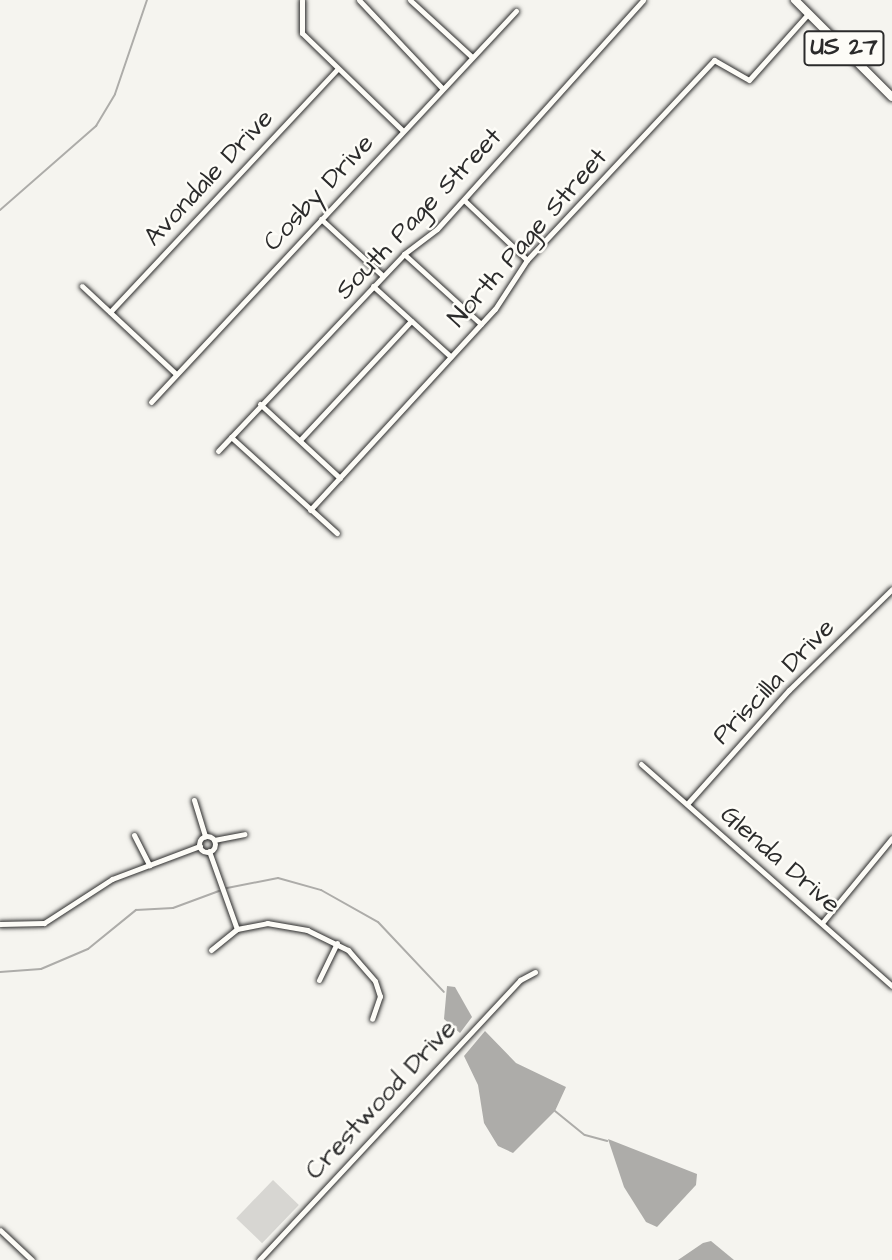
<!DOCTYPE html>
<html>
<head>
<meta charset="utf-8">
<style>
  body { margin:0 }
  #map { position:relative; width:892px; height:1260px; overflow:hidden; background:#f5f4ef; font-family:"Architects Daughter",sans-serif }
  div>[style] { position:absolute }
  .green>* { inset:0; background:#d7d6d2; transform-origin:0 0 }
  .water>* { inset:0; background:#adaca9 }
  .stream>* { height:2px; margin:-1px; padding:0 1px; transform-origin:1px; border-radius:1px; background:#adaca9 }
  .roads { filter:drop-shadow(0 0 2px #2b2b2b) drop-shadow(0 0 2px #2b2b2b) }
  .minor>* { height:5px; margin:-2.5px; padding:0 2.5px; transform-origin:2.5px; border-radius:2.5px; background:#fdfcf7 }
  .minor>.ring { margin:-2.5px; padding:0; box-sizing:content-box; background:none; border:5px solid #fdfcf7; border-radius:50% }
  .highway>* { height:8px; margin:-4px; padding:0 4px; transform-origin:4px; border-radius:4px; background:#fdfcf7 }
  span { translate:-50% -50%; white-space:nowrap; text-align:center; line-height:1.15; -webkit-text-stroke:5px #fdfcf7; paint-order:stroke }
  .shield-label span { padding:2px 5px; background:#fdfcf7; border:2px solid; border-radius:5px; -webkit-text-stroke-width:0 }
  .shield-label { font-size:24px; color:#2b2b2b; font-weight:700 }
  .street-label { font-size:26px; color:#2b2b2b }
</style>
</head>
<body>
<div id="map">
  <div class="green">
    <div style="left:273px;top:1180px;width:36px;height:53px;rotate:44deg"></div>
  </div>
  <div class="water">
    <div style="clip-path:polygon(447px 986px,455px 987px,472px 1017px,460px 1033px,444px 1019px)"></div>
    <div style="clip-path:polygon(485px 1031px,516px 1063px,566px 1087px,555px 1111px,513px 1153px,498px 1146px,484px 1123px,478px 1085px,464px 1056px)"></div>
    <div style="clip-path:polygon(608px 1139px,697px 1174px,696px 1185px,657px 1227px,646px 1222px,624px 1187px)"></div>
    <div style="clip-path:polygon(711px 1241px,734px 1260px,678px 1260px,703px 1243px)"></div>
  </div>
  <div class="stream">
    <div style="left:0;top:210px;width:128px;rotate:-41.2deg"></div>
    <div style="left:96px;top:126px;width:37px;rotate:-59deg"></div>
    <div style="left:115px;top:94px;width:99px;rotate:-71.2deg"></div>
    <div style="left:227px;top:888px;width:52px;rotate:-11.1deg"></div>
    <div style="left:278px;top:878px;width:45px;rotate:15.6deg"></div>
    <div style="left:321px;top:890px;width:65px;rotate:29.3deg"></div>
    <div style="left:378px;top:922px;width:96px;rotate:46.7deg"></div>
    <div style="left:0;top:972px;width:41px;rotate:-4.2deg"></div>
    <div style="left:41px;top:969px;width:51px;rotate:-23.1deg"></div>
    <div style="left:88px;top:949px;width:62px;rotate:-39.1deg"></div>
    <div style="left:136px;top:910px;width:37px;rotate:-3deg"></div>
    <div style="left:173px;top:908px;width:49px;rotate:-20.3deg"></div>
    <div style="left:555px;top:1111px;width:38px;rotate:39deg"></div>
    <div style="left:585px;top:1135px;width:23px;rotate:15deg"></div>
  </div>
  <div class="roads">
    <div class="minor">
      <div style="left:302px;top:0;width:33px;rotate:90deg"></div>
      <div style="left:302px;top:33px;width:139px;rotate:44.1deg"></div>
      <div style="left:359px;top:0;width:121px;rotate:46.7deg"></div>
      <div style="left:410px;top:0;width:84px;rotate:42.6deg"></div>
      <div style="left:464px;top:200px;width:87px;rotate:43.6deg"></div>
      <div style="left:321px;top:219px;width:84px;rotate:42.6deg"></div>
      <div style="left:404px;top:254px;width:104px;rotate:42.3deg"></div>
      <div style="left:82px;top:286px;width:129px;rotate:43.1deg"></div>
      <div style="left:373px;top:286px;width:105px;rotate:42.3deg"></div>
      <div style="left:110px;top:312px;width:333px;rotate:-46.9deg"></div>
      <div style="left:151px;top:402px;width:535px;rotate:-46.97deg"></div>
      <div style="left:260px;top:404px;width:109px;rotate:42.8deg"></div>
      <div style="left:231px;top:437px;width:143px;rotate:42.2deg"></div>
      <div style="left:300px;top:440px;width:163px;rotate:-47deg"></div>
      <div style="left:218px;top:451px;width:271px;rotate:-46.6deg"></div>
      <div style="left:404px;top:254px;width:41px;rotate:-37.1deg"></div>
      <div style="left:437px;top:229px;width:308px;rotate:-48deg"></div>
      <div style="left:310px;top:510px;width:273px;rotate:-47.4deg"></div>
      <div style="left:495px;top:309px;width:59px;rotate:-56.9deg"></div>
      <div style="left:527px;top:260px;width:274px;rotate:-46.9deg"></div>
      <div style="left:714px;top:60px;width:40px;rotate:29.7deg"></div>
      <div style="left:749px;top:80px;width:90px;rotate:-48.2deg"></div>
      <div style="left:641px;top:764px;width:335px;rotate:41.5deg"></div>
      <div style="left:194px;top:800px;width:38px;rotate:73deg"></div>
      <div style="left:687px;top:804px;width:153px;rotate:-48.2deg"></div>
      <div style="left:789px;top:690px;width:144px;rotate:-44.4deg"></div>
      <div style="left:134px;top:835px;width:34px;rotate:63deg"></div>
      <div class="ring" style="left:199px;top:836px;width:11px;height:11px"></div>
      <div style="left:214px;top:840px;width:31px;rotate:-11deg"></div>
      <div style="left:209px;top:851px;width:83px;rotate:70.3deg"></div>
      <div style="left:822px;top:923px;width:110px;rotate:-50.5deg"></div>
      <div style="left:0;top:924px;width:44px;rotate:-1.3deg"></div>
      <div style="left:44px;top:923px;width:81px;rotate:-32.9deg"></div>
      <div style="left:112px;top:879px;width:94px;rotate:-20.6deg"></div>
      <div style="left:211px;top:950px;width:33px;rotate:-39deg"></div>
      <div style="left:237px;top:929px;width:31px;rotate:-11deg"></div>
      <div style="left:267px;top:923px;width:41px;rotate:9.9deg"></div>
      <div style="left:307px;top:930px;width:46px;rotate:26deg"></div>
      <div style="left:348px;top:950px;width:41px;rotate:48.9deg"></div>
      <div style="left:375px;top:981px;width:16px;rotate:72deg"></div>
      <div style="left:380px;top:996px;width:24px;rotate:109deg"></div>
      <div style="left:319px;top:980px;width:41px;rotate:-64.1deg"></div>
      <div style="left:0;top:1230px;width:44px;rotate:43.2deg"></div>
      <div style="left:259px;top:1260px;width:383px;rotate:-47deg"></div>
      <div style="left:520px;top:980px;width:17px;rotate:-28deg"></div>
    </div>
    <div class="highway">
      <div style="left:795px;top:0;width:137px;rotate:45deg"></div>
    </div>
  </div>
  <div class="shield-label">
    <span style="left:844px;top:48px">US 27</span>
  </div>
  <div class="street-label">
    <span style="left:209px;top:178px;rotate:-47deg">Avondale Drive</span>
    <span style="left:319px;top:193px;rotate:-47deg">Cosby Drive</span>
    <span style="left:419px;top:214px;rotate:-46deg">South Page Street</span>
    <span style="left:528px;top:238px;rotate:-49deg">North Page Street</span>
    <span style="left:774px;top:682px;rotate:-46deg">Priscilla Drive</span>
    <span style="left:780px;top:860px;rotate:41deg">Glenda Drive</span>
    <span style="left:381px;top:1100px;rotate:-47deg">Crestwood Drive</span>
  </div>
</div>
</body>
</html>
